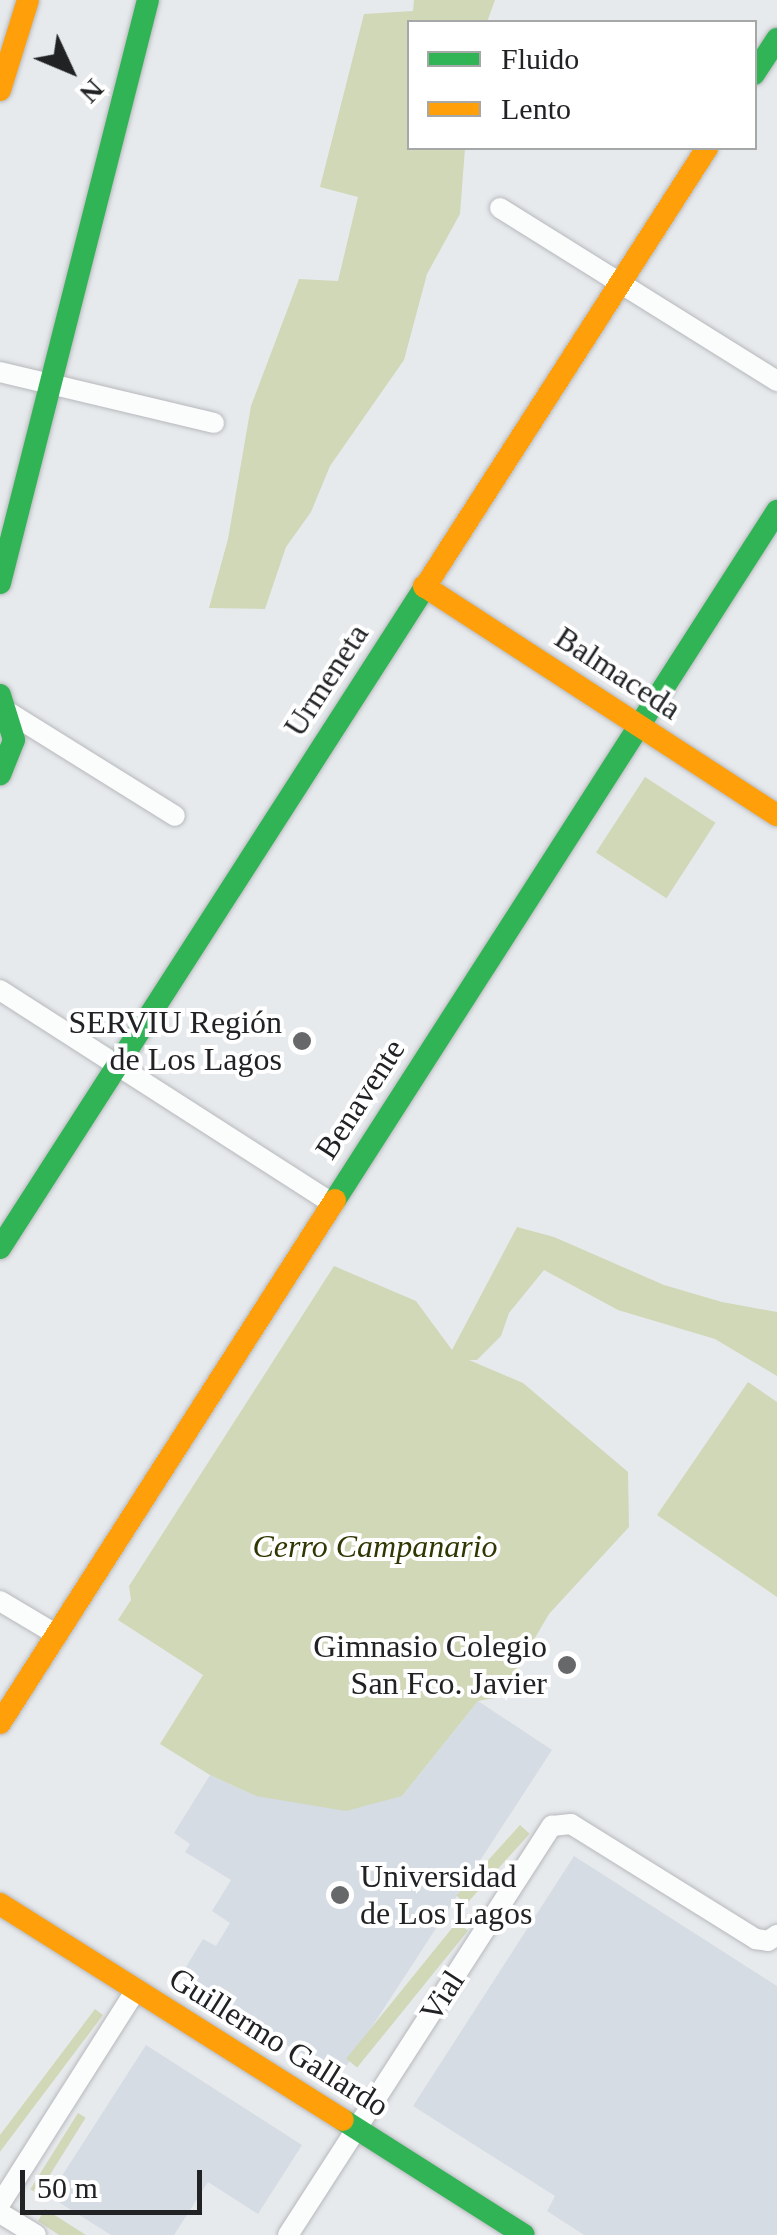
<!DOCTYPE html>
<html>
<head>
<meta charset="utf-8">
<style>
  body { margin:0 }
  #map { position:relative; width:777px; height:2235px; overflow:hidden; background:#e7eaed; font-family:"Times New Roman",serif }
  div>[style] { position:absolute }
  .built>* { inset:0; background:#d5dce4 }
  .green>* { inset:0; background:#d0d8b7; transform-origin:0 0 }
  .roads { filter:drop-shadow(0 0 2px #b7b9bc) drop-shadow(0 0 2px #b7b9bc) }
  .street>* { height:20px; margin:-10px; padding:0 10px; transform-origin:10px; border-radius:10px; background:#fbfcfc }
  .fast>* { height:22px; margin:-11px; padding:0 11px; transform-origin:11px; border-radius:11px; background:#30b455 }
  .slow>* { height:22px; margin:-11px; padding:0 11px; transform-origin:11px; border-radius:11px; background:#ff9f0a }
  .dots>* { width:28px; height:28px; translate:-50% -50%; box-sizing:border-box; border:5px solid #fff; border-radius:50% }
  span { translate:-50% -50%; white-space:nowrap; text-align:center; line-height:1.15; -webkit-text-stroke:8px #fff; paint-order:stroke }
  .street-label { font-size:32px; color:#202224 }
  .poi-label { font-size:32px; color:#202224 }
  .right { translate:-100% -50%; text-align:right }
  .left { translate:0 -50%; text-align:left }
  .park-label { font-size:32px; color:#313702; font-style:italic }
  .legend { position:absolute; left:407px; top:20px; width:350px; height:130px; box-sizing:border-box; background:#fff; border:2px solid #a6a7a7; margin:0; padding:12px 18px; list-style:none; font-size:30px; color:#202224 }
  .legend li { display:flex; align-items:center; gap:20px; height:50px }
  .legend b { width:50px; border:2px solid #a6a7a7 }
  .north { position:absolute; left:20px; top:20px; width:100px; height:100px; -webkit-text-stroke:8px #fff; paint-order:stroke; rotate:134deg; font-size:28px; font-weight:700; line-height:40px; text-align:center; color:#202224 }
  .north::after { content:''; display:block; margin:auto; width:35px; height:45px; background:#202224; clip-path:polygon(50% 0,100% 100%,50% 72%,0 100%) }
  .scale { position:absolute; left:20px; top:2170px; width:182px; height:45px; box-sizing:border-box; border:5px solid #202224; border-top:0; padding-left:12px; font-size:30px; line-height:35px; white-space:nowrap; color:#202224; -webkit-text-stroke:8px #fff; paint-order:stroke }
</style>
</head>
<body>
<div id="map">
  <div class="built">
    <div style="clip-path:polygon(478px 1701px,552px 1750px,338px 2079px,181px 1975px,203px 1939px,216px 1946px,230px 1923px,212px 1911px,231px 1880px,185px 1852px,190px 1844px,174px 1833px,210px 1775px,256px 1796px,402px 1796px)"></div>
    <div style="clip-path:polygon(574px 1856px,777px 1986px,777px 2235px,584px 2235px,547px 2211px,555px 2196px,413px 2106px)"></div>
    <div style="clip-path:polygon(146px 2045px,302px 2145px,258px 2214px,208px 2182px,174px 2235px,111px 2235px,49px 2196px)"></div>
  </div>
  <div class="green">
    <div style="clip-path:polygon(414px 0,495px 0,487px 22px,410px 22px,410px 148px,465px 148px,460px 214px,427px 274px,404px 360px,330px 466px,311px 512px,286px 547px,265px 609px,209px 608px,228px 539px,251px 406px,299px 279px,338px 281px,358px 197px,320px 187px,364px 14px,413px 11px)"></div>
    <div style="left:645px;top:777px;width:84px;height:90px;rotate:33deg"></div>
    <div style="clip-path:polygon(517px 1227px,554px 1237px,664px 1285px,722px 1302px,777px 1312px,777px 1376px,715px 1339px,618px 1310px,544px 1270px,509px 1313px,501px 1336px,477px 1360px,469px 1360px,523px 1383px,628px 1472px,629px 1527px,549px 1614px,500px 1697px,478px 1701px,402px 1796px,346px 1811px,256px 1796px,210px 1775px,160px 1744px,203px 1675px,118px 1620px,131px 1600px,129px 1586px,334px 1266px,416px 1301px,452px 1350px)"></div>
    <div style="clip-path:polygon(748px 1382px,777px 1402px,777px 1597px,657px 1515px)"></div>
    <div style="left:520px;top:1825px;width:13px;height:95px;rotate:42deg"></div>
    <div style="left:457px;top:1922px;width:14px;height:176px;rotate:39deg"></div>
    <div style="left:95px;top:2009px;width:10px;height:176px;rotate:37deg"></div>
    <div style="left:78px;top:2113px;width:9px;height:90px;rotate:32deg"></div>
    <div style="clip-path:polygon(45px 2209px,86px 2235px,59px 2235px,38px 2221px)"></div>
  </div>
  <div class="roads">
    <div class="street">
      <div style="left:500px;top:208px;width:327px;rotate:32deg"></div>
      <div style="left:0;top:372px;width:220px;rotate:13.4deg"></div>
      <div style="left:5px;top:710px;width:200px;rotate:31.9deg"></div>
      <div style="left:0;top:990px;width:394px;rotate:32.7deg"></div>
      <div style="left:0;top:1601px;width:66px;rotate:30.8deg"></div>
      <div style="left:0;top:2204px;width:254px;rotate:-57.6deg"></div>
      <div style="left:0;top:2213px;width:42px;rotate:31.4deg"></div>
      <div style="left:288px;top:2235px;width:487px;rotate:-57.2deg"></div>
      <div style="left:552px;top:1826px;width:19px;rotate:-6deg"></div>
      <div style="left:571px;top:1824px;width:218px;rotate:31.9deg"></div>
      <div style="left:756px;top:1939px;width:12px;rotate:9deg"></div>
      <div style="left:768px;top:1941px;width:11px;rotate:-34deg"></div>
    </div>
    <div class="fast">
      <div style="left:754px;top:74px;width:42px;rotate:-56.7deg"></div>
      <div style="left:0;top:583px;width:601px;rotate:-75.76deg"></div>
      <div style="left:0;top:695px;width:47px;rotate:72.7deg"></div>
      <div style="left:14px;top:740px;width:37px;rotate:112deg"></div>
      <div style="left:335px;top:1200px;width:819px;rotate:-57.32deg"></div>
      <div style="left:0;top:1248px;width:786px;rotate:-57.26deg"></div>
      <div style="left:343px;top:2120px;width:214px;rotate:32.4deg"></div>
    </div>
    <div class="slow">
      <div style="left:0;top:90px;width:94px;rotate:-72.7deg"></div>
      <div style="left:424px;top:586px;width:421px;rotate:33deg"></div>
      <div style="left:425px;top:587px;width:522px;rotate:-57.28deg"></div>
      <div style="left:0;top:1723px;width:621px;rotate:-57.36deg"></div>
      <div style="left:0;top:1904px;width:405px;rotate:32.2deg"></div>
    </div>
  </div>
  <div class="dots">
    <div style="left:302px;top:1041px;background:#66686a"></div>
    <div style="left:567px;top:1665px;background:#66686a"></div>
    <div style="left:340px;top:1895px;background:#66686a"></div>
  </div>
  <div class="street-label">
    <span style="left:618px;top:673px;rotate:33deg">Balmaceda</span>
    <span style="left:326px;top:680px;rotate:-57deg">Urmeneta</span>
    <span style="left:360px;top:1099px;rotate:-57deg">Benavente</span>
    <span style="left:442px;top:1996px;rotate:-57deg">Vial</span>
    <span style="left:279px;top:2042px;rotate:32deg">Guillermo Gallardo</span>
  </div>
  <div class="poi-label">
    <span class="right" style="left:282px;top:1041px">SERVIU Región<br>de Los Lagos</span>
    <span class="right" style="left:547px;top:1665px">Gimnasio Colegio<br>San Fco. Javier</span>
    <span class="left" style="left:360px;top:1895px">Universidad<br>de Los Lagos</span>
  </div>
  <div class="park-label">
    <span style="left:375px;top:1546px">Cerro Campanario</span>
  </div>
  <ul class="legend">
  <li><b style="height:12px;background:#30b455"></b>Fluido</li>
  <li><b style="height:12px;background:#ff9f0a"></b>Lento</li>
  </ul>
  <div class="north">N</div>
  <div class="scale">50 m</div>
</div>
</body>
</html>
